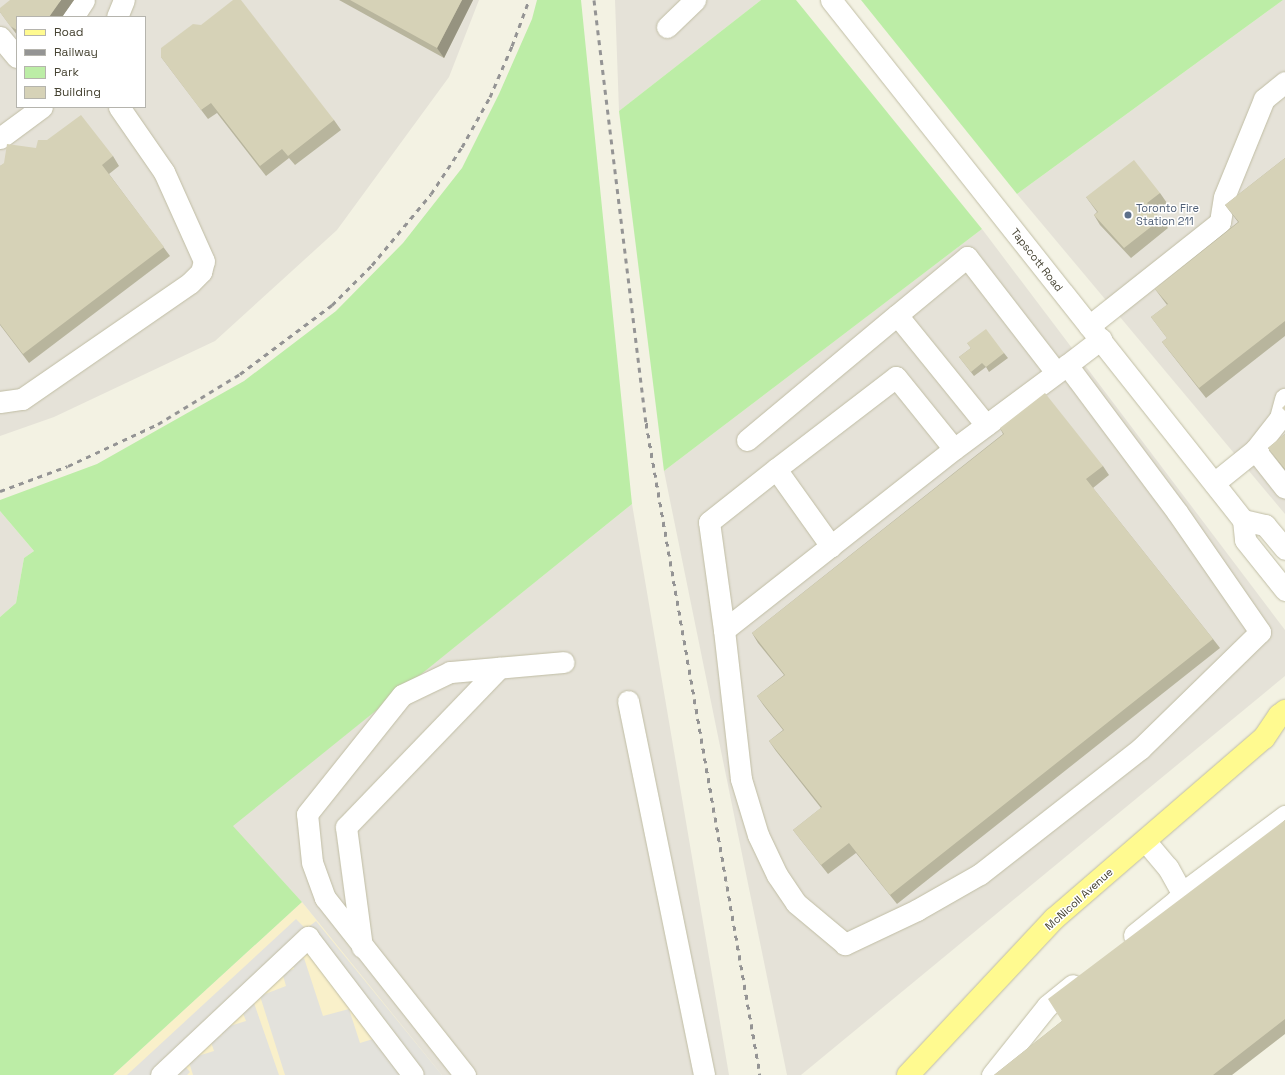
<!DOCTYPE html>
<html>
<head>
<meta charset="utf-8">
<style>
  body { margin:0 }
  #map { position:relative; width:1285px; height:1075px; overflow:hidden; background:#f3f2e3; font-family:"Space Grotesk",sans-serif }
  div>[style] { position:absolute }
  .commercial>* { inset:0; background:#f9f0ca }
  .industrial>* { inset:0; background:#e5e2d8 }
  .green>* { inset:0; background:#bceda6 }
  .parking>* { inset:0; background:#e3e2dc }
  .roads { filter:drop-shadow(0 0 1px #c0bda4) drop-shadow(0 0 1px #c0bda4) }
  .minor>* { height:21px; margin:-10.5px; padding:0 10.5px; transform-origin:10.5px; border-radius:10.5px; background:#fff }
  .major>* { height:22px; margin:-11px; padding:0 11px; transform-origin:11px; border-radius:11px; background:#fffa90 }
  .rail>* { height:3px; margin-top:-1.5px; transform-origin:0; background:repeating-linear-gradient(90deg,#949494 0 5px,transparent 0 10px) }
  .wall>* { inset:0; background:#b8b59d }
  .shaded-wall>* { inset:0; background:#969380 }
  .building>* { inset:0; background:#d6d2b7 }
  .dots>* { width:11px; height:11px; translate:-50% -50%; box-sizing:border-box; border:2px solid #fff; border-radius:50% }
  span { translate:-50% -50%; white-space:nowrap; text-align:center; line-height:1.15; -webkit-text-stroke:3px #fff; paint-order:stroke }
  .service-label { font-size:11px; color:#4e5e75 }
  .left { translate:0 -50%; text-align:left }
  .street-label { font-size:11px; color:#464332 }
  .legend { position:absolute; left:16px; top:16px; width:130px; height:92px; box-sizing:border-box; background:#fff; border:1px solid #b5b4ad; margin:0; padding:5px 7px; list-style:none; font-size:12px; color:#464332 }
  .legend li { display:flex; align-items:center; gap:8px; height:20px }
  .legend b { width:20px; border:1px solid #b5b4ad }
</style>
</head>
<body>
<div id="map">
  <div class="commercial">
    <div style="clip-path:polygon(302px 902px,442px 1075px,113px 1075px)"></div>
  </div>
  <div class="industrial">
    <div style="clip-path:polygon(evenodd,0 0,479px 0,449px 77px,337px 230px,215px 341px,54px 417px,0 436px,0 0,17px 17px,145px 17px,145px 107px,17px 107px,17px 17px)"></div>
    <div style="clip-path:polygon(615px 0,761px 0,619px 111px)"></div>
    <div style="clip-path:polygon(1283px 0,1285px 0,1285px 514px,1017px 194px)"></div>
    <div style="clip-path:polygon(982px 229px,1285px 630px,1285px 676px,801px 1075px,787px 1075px,664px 471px)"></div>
    <div style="clip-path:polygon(632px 504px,729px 1075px,442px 1075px,302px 902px,232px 826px)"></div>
    <div style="clip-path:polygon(0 511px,34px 551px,24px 558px,16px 603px,0 617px)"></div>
  </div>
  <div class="green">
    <div style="clip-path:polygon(537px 0,581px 0,632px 504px,233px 826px,302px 902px,113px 1075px,0 1075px,0 617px,16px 603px,24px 558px,34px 551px,0 511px,0 500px,97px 464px,244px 381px,336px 311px,403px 243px,462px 168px,499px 94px,532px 19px)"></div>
    <div style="clip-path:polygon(761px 0,796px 0,982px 229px,664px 471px,619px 111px)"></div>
    <div style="clip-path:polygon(861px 0,1283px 0,1017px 194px)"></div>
  </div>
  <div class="parking">
    <div style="clip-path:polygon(296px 919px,306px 929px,316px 921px,442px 1075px,422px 1075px,306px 930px,172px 1052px,190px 1072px,187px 1075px,127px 1075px)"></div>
    <div style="clip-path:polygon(304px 958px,323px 1016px,349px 1009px,360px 1043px,373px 1039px,401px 1075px,285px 1075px,260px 996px,286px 986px,282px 972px,294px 969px,292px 963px)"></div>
    <div style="clip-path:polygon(254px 1003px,279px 1075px,193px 1075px,188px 1059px,214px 1051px,210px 1039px,222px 1035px,220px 1029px,246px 1021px,241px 1008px)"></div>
  </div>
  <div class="roads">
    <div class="minor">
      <div style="left:831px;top:0;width:663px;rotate:51.61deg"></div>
      <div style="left:1243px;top:520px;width:20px;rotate:84deg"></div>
      <div style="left:1245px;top:540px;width:64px;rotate:51.3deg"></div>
      <div style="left:73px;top:17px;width:20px;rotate:-57deg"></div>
      <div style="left:117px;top:17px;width:18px;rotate:-68deg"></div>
      <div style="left:667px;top:27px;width:39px;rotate:-44deg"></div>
      <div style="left:0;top:37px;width:26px;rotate:50deg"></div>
      <div style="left:0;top:138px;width:52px;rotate:-36.4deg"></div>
      <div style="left:1089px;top:326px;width:167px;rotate:-38.4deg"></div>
      <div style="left:1220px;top:222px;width:25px;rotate:-81deg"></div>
      <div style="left:1224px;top:197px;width:106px;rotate:-67.8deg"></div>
      <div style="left:1264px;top:99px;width:27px;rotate:-39deg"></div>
      <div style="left:1067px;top:365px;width:184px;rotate:53.2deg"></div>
      <div style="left:1177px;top:512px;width:146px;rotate:55.3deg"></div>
      <div style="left:1260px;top:632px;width:168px;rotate:135.7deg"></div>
      <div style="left:1140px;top:749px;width:203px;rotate:142deg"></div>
      <div style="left:980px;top:874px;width:73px;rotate:150.3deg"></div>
      <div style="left:917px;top:910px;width:80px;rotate:154.7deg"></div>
      <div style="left:845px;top:944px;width:64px;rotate:-140.1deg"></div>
      <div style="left:796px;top:903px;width:34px;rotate:-124deg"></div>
      <div style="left:777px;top:875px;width:44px;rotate:-115.4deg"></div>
      <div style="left:758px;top:835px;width:59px;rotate:-106.9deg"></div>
      <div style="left:741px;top:779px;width:150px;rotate:-96.5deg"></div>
      <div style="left:724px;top:630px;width:293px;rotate:-38.2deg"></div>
      <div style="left:954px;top:449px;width:141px;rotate:-36.6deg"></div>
      <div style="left:1067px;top:365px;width:43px;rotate:-37.4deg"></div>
      <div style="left:0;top:402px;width:22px;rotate:-8deg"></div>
      <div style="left:22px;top:399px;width:204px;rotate:-34.6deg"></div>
      <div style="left:190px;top:283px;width:16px;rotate:-45deg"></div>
      <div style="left:201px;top:272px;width:11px;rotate:-75deg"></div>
      <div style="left:204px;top:261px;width:98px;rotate:-114.2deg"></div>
      <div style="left:164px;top:172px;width:79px;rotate:-124.7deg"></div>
      <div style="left:986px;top:425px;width:141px;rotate:-129deg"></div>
      <div style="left:897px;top:315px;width:91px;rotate:-39.6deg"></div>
      <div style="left:967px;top:257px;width:145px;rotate:52.3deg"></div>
      <div style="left:747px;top:440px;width:195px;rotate:-39.8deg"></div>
      <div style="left:1255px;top:450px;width:41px;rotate:-52deg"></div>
      <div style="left:1280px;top:418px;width:20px;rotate:-75deg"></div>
      <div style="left:776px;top:469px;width:151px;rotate:-37.5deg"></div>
      <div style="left:896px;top:377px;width:92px;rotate:51.1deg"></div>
      <div style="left:1214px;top:483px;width:53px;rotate:-38.8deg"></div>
      <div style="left:1255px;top:450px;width:48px;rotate:51.7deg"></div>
      <div style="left:1243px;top:520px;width:23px;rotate:13deg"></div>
      <div style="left:1265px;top:525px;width:31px;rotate:50deg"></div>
      <div style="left:724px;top:630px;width:109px;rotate:-97.9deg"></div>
      <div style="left:709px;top:522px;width:85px;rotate:-38.3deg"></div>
      <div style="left:776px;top:469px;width:95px;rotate:54.5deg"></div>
      <div style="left:628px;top:701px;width:382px;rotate:78.5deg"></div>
      <div style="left:1182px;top:893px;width:129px;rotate:-36.8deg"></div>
      <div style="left:1134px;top:935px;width:54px;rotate:-39deg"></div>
      <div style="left:1176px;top:901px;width:10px;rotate:-53deg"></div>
      <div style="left:1182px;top:893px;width:29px;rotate:-119deg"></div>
      <div style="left:1168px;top:868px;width:35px;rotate:-130deg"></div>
      <div style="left:362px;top:947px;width:121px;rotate:-97.6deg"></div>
      <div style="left:346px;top:827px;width:221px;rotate:-46.1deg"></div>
      <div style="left:161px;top:1075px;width:202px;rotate:-43.2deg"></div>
      <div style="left:308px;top:937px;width:173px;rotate:52.7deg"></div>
      <div style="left:465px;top:1075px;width:226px;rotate:-128.3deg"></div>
      <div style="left:325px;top:898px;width:38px;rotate:-110deg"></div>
      <div style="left:312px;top:862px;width:48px;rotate:-95.9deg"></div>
      <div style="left:307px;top:814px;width:152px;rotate:-51.4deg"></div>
      <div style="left:402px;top:695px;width:53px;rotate:-25.6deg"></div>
      <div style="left:450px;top:672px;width:114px;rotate:-5deg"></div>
      <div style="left:992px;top:1075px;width:88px;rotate:-51.4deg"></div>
      <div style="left:1047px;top:1006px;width:33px;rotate:-39deg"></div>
    </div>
    <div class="major">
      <div style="left:908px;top:1075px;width:214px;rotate:-46.9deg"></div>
      <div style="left:1054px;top:919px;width:277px;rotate:-40.8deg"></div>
      <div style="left:1264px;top:738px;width:27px;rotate:-56deg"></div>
      <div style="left:1279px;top:716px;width:8px;rotate:-40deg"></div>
    </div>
  </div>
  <div class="rail">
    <div style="left:594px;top:0;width:426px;rotate:83deg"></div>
    <div style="left:646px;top:423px;width:662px;rotate:80.08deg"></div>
    <div style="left:0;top:491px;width:72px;rotate:-20.2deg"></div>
    <div style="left:68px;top:466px;width:99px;rotate:-25deg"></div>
    <div style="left:158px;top:424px;width:96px;rotate:-31.4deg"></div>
    <div style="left:240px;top:374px;width:115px;rotate:-36.9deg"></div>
    <div style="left:332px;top:305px;width:57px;rotate:-45deg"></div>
    <div style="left:372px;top:265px;width:92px;rotate:-50.3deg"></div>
    <div style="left:431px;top:194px;width:56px;rotate:-56.6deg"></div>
    <div style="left:462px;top:147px;width:57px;rotate:-60.8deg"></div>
    <div style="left:490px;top:97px;width:56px;rotate:-66.7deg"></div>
    <div style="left:512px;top:46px;width:49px;rotate:-69.7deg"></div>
  </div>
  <div class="wall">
    <div style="clip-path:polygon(74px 0,62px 17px,17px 17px,17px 35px,0 12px)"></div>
    <div style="clip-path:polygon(339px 0,473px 0,444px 58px)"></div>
    <div style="clip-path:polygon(161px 57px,334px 120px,341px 130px,295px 165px,289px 158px,266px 176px,217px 113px,208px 119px)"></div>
    <div style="clip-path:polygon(36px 148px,113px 156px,119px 166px,109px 174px,170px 256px,29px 363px,0 325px,0 166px)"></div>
    <div style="clip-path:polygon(1285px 158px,1285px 336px,1206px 398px,1169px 351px,1162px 342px,1167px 338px,1151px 317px,1167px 305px,1155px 289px,1238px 222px,1225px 205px)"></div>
    <div style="clip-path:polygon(1160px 193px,1167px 203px,1155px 212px,1161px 219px,1168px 228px,1131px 258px,1100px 225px,1094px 215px,1097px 212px,1086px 197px)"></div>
    <div style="clip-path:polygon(967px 343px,1004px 353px,1008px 358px,989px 372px,986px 367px,974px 376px,959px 357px,971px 348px)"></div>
    <div style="clip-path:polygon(1000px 428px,1103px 466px,1109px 475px,1093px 488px,1213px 639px,1220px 648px,897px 904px,856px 853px,828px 874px,800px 839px,793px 830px,821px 808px,776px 751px,769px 741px,783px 730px,764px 706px,757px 696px,784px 675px,758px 643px,752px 633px,1003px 434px)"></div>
    <div style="clip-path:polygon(1285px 434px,1285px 470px,1268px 448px)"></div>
    <div style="clip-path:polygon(1285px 820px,1285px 1034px,1232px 1075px,994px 1075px,1062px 1021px)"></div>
  </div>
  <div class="shaded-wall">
    <div style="clip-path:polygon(61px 0,74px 0,62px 17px,49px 17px)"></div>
    <div style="clip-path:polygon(462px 0,473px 0,444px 58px,437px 48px)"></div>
  </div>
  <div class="building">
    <div style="clip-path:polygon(10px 0,61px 0,49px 17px,17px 17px,17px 30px,10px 26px,0 12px,0 8px)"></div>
    <div style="clip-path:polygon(233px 0,241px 0,334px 120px,288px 156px,282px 149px,260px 166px,211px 103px,201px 110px,161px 57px,161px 48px,193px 24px,201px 25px)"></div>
    <div style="clip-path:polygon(350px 0,462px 0,437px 48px)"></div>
    <div style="clip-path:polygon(81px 115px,113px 156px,102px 165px,164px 247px,23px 354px,0 324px,0 166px,4px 163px,7px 144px,36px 148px,38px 140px,47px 140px)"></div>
    <div style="clip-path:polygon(1285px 158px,1285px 321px,1199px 388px,1162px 342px,1167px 338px,1151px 317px,1168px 304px,1155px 289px,1239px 222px,1225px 205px)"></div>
    <div style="clip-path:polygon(1134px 160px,1160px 193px,1147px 203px,1161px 219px,1124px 248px,1094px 215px,1098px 212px,1086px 197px)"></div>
    <div style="clip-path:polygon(986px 329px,1004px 353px,986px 367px,982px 363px,971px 372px,959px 357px,971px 348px,967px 343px)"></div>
    <div style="clip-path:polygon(1045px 393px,1103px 466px,1086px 479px,1213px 639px,890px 895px,849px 843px,821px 865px,793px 830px,822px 807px,769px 741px,784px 730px,757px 696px,785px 675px,752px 633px,1004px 434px,1000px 428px)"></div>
    <div style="clip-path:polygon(1285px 405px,1285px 411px,1282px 408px)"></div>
    <div style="clip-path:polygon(1285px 434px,1285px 469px,1268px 448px)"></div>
    <div style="clip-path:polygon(1285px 820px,1285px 1019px,1213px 1075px,994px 1075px,1062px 1021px,1048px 999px)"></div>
  </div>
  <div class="dots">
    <div style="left:1128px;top:215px;background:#5c6f8a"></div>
  </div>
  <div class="service-label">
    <span class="left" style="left:1136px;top:215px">Toronto Fire<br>Station 211</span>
  </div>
  <div class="street-label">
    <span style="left:1037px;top:260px;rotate:52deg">Tapscott Road</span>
    <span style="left:1079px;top:899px;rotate:-42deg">McNicoll Avenue</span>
  </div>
  <ul class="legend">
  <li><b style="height:5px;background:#fffa90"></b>Road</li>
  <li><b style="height:5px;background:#949494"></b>Railway</li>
  <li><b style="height:11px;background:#bceda6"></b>Park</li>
  <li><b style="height:11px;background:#d6d2b7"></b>Building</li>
  </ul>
</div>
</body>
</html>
